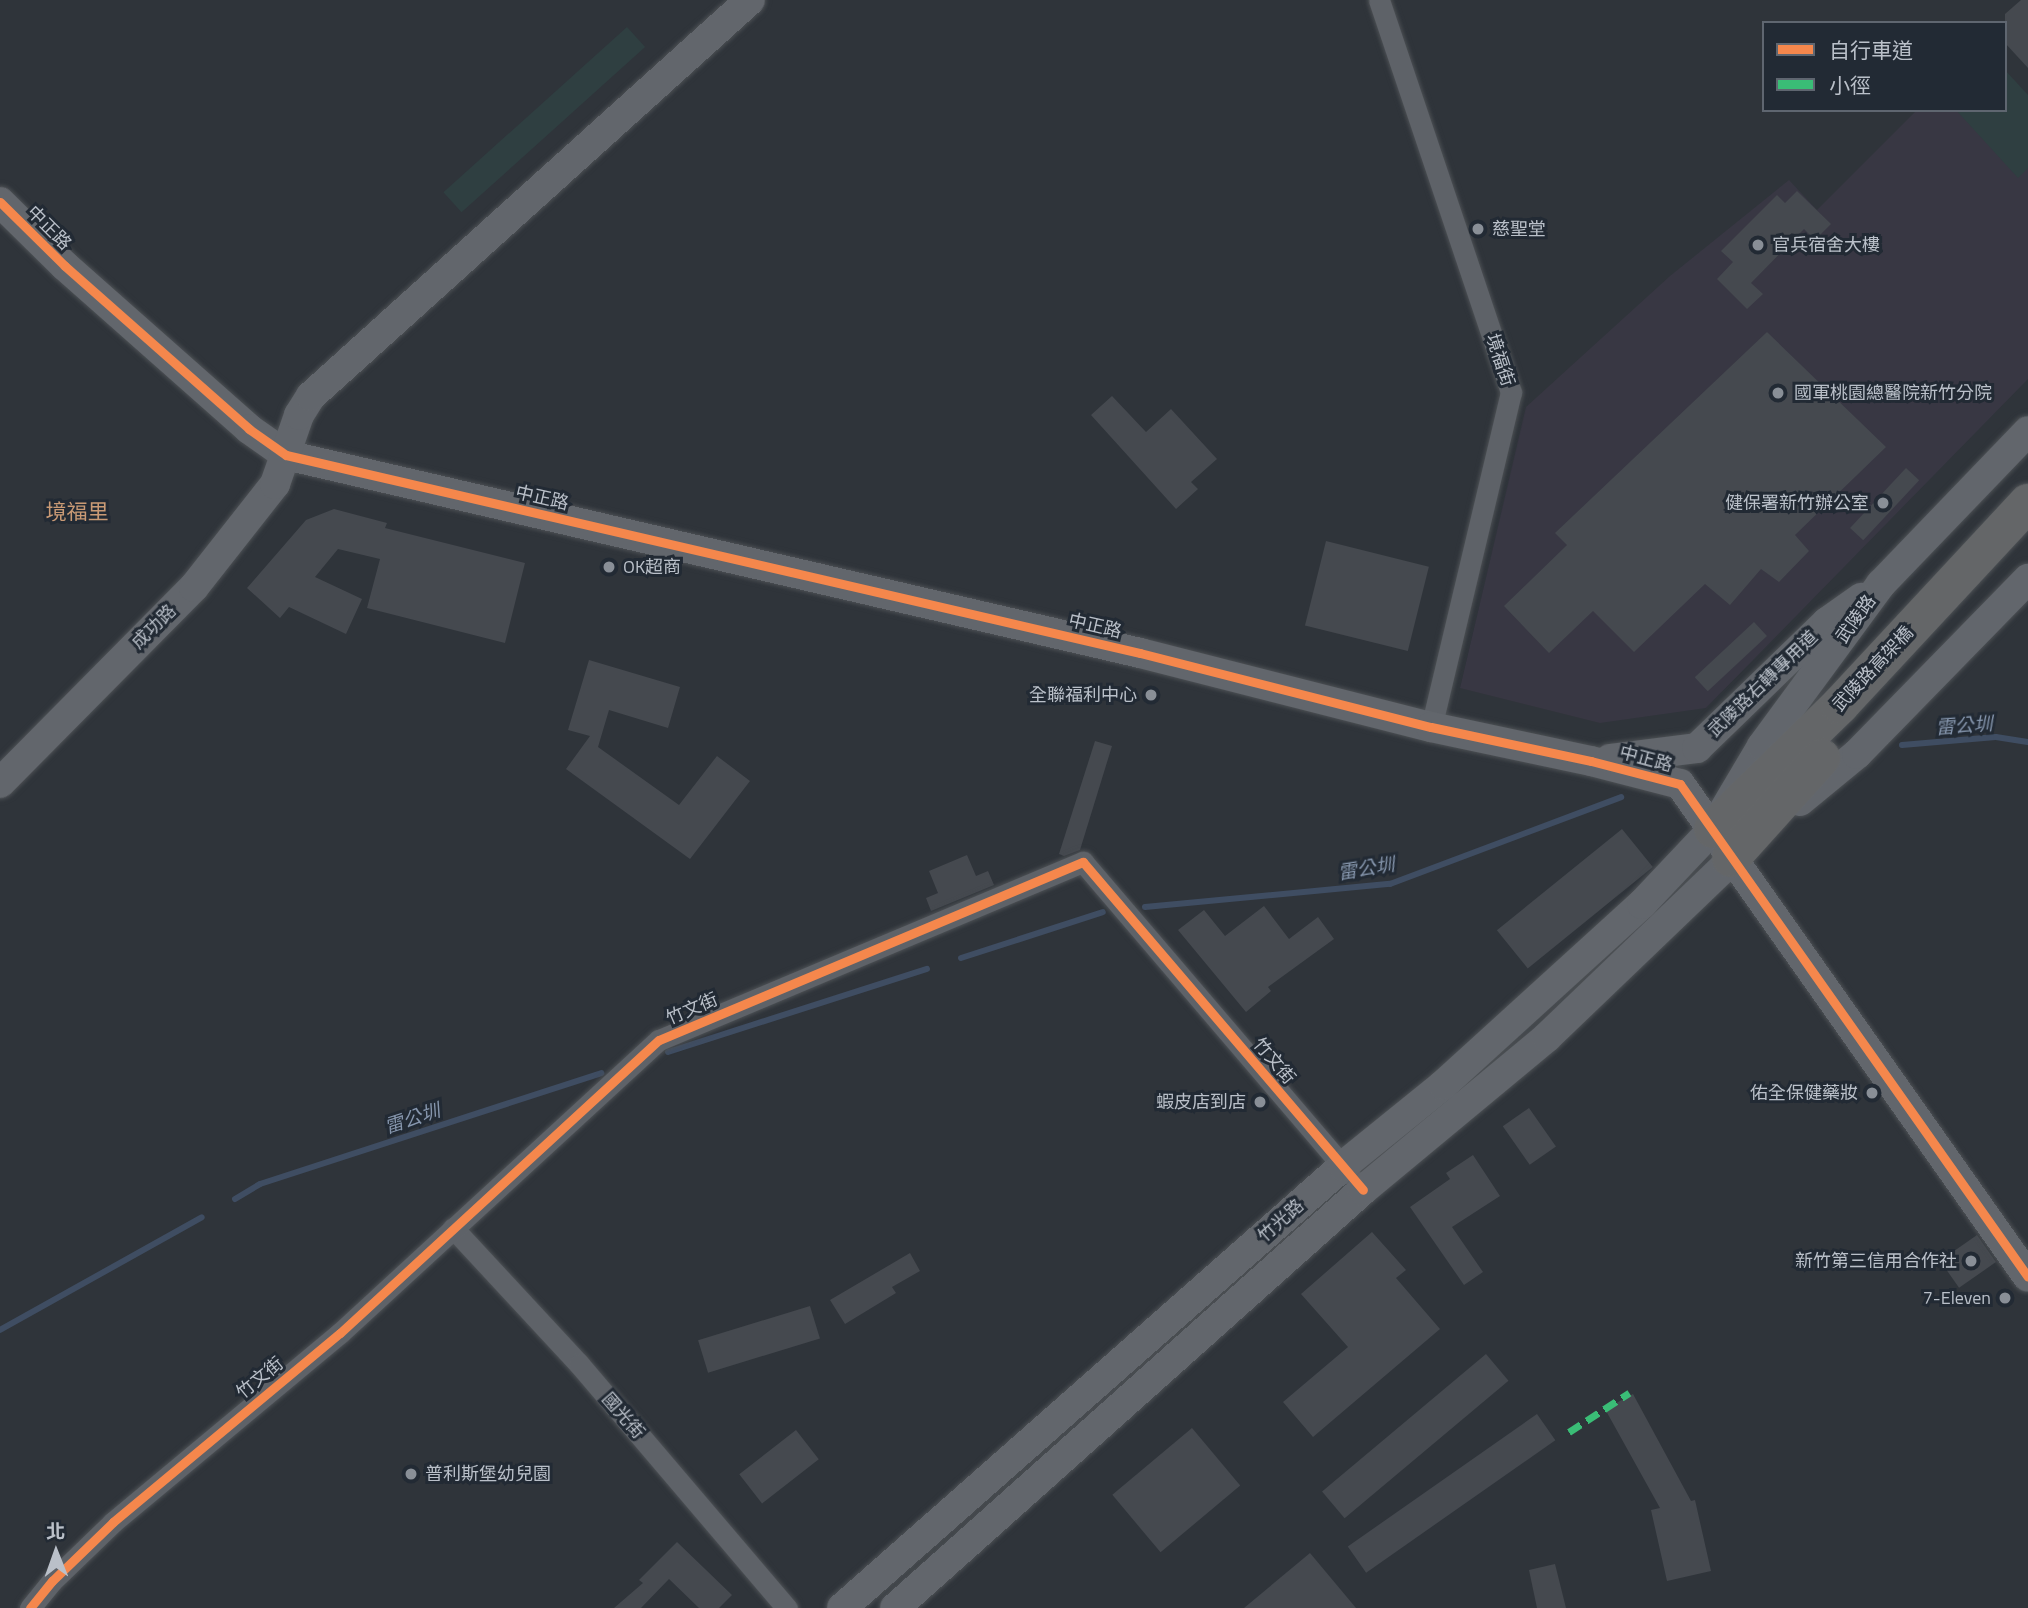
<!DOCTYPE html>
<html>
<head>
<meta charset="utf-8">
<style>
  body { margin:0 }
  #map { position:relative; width:2028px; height:1608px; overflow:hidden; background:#2f343a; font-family:"Titillium Web","Noto Sans TC",sans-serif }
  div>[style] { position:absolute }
  .medical>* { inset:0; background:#383743 }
  .green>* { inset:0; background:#2f3f41; transform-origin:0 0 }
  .stream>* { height:6px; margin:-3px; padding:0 3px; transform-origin:3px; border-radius:3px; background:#3f4d62 }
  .building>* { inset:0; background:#45494f; transform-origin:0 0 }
  .roads { filter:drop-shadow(0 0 2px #4c5054) drop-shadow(0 0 2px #4c5054) }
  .street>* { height:21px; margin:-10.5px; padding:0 10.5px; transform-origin:10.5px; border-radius:10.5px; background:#5e6268 }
  .secondary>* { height:30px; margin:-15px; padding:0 15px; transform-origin:15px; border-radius:15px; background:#62666c }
  .highway>* { height:38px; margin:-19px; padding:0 19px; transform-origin:19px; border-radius:19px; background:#646668 }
  .quiet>* { height:7px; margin-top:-3.5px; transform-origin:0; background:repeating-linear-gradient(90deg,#3abd76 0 14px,transparent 0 21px) }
  .cycleway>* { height:9px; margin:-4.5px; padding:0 4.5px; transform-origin:4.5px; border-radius:4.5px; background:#f5874c }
  .dots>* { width:19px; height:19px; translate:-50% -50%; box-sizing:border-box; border:4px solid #222a34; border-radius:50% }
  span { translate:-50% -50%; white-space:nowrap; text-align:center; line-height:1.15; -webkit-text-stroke:6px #222a34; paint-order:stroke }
  .street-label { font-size:18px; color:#bac0c9 }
  .poi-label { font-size:18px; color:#bac0c9 }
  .left { translate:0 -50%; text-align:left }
  .right { translate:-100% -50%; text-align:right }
  .water-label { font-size:19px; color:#8696ad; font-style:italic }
  .quarter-label { font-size:21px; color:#c99a75 }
  .legend { position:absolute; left:1762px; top:21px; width:245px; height:91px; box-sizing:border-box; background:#222a34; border:2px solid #5f6670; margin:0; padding:9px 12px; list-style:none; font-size:21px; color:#bac0c9 }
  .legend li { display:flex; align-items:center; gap:14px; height:35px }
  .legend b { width:35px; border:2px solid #5f6670 }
  .north { position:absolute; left:21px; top:1517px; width:70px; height:70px; -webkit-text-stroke:5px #222a34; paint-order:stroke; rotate:359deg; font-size:19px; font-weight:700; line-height:28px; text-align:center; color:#bac0c9 }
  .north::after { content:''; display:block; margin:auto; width:24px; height:32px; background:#bac0c9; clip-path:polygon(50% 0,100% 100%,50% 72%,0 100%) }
</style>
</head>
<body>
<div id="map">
  <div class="medical">
    <div style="clip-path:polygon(2028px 96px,2028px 379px,1706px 708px,1600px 723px,1460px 688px,1526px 407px,1670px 276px,1789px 180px,1817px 210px,1917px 110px,2005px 110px)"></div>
  </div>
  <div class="green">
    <div style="left:627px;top:27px;width:27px;height:247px;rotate:48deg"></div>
    <div style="clip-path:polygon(2005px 70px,2028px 95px,2028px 168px,2018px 178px,1956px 110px,2005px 110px)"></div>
  </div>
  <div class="stream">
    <div style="left:1902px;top:745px;width:94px;rotate:-4.9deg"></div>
    <div style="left:1996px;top:737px;width:32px;rotate:9deg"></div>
    <div style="left:1145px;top:907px;width:246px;rotate:-5.4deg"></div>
    <div style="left:1390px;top:884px;width:247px;rotate:-20.6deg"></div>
    <div style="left:961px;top:958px;width:149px;rotate:-17.9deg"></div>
    <div style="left:668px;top:1052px;width:272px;rotate:-17.8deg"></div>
    <div style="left:235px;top:1199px;width:29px;rotate:-31deg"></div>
    <div style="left:260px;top:1184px;width:359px;rotate:-18deg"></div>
    <div style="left:0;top:1330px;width:231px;rotate:-29.2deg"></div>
  </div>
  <div class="building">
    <div style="clip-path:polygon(2021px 0,2028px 0,2028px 68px,2005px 43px,2005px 14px)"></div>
    <div style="clip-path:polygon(1797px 191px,1831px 224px,1815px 240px,1804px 229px,1751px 283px,1763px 294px,1747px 309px,1717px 279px,1733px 262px,1721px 251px,1777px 195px,1785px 203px)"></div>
    <div style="clip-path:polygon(1767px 332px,1886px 447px,1795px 535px,1809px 551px,1779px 582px,1761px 569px,1730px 605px,1705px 584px,1634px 652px,1593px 611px,1549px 653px,1504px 606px,1567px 545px,1555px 533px)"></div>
    <div style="clip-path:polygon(1112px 396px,1146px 432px,1171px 409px,1217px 459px,1191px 482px,1198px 489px,1176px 509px,1091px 415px)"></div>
    <div style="left:1906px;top:468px;width:18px;height:82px;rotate:43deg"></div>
    <div style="clip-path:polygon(334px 509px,387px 523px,385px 528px,525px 563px,505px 643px,367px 608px,380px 559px,338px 549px,315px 577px,362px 599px,346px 634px,289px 607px,280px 618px,247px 588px,306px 520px)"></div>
    <div style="left:1326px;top:541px;width:106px;height:87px;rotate:14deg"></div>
    <div style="left:1754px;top:622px;width:19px;height:81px;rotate:47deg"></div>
    <div style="clip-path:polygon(589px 660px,680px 687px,668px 728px,609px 710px,598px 747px,679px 805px,717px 756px,750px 781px,690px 859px,566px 769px,590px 736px,568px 730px)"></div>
    <div style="clip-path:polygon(1095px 741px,1112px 746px,1080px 850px,1064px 856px,1059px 854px)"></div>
    <div style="left:1622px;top:829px;width:49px;height:161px;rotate:51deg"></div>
    <div style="clip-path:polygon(967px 855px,976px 876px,988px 871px,994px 885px,931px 911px,926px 898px,938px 893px,929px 871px)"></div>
    <div style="clip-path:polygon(1264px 906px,1289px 939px,1318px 917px,1334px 939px,1268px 987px,1271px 991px,1246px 1012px,1178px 930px,1204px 910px,1225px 936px)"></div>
    <div style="left:1529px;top:1108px;width:47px;height:32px;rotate:55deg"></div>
    <div style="clip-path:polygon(1473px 1155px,1500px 1196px,1452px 1227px,1483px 1272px,1464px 1285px,1410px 1207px,1450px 1179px,1446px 1173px)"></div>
    <div style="clip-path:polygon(1372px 1232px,1406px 1270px,1396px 1278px,1440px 1329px,1313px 1437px,1283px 1402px,1348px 1347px,1301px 1294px)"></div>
    <div style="left:1977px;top:1235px;width:33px;height:45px;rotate:55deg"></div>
    <div style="clip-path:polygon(910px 1253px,920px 1271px,892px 1287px,896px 1293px,845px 1324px,830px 1300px)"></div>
    <div style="left:810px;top:1306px;width:34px;height:117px;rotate:73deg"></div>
    <div style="left:1486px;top:1354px;width:35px;height:214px;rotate:50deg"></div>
    <div style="clip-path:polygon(1633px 1394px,1691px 1501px,1695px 1500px,1711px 1571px,1667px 1581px,1651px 1510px,1660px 1508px,1605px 1409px)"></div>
    <div style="left:1537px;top:1414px;width:32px;height:231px;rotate:55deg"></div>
    <div style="left:1192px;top:1428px;width:75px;height:104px;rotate:50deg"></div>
    <div style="left:796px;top:1430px;width:37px;height:72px;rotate:52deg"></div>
    <div style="clip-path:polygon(677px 1542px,732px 1595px,719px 1608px,699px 1608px,669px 1579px,641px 1608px,614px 1608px,643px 1583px,639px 1580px)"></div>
    <div style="clip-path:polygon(1310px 1553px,1356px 1608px,1244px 1608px)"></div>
    <div style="clip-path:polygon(1555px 1564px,1566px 1608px,1537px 1608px,1529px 1570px)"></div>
  </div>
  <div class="roads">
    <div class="street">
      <div style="left:1379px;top:0;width:414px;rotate:71.4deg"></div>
      <div style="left:1511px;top:392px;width:344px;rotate:103.4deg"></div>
      <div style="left:453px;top:1228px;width:185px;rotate:47.2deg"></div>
      <div style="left:579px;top:1364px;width:321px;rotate:49.6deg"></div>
      <div style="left:30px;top:1608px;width:35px;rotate:-51deg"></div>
      <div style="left:52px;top:1581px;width:85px;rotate:-44deg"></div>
      <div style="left:113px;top:1522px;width:295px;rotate:-39.8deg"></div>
      <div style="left:340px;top:1333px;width:433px;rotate:-42.6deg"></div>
      <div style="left:659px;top:1040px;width:460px;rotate:-22.8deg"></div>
      <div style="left:1083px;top:862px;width:411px;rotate:49.5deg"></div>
    </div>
    <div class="secondary">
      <div style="left:0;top:202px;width:91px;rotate:44.6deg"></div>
      <div style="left:65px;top:266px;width:246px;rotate:41.5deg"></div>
      <div style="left:249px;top:429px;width:45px;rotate:35.1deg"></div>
      <div style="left:286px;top:455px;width:877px;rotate:13.05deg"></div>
      <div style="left:1140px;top:653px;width:300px;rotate:14.3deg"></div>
      <div style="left:1431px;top:727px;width:164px;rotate:12deg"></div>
      <div style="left:1591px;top:761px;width:92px;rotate:14.5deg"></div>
      <div style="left:1680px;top:784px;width:603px;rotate:54.78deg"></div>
      <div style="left:1610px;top:759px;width:88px;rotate:-7.2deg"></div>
      <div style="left:1697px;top:748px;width:181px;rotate:-44.1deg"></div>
      <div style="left:1827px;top:622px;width:42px;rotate:-35.2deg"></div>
      <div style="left:0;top:783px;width:276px;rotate:-45.3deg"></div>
      <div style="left:194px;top:587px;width:131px;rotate:-51.8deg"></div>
      <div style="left:275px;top:484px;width:73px;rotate:-70.8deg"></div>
      <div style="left:299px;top:415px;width:22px;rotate:-58deg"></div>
      <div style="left:311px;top:396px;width:591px;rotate:-42.05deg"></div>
      <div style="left:1800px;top:801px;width:74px;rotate:-39.5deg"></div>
      <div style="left:1857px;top:754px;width:245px;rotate:-45.7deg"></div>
      <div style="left:842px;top:1608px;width:668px;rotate:-41.42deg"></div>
      <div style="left:1343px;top:1166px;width:129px;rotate:-39deg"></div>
      <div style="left:1443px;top:1085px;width:269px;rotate:-42.3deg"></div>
      <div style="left:1642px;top:904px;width:103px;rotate:-46.6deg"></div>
      <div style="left:1713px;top:829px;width:96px;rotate:-59.4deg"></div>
      <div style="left:1762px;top:746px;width:201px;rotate:-53.7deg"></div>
      <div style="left:1881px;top:584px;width:212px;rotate:-46.1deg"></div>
      <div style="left:895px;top:1608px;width:627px;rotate:-41.77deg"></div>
      <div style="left:1363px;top:1190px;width:239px;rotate:-39.7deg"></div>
      <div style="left:1547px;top:1037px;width:276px;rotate:-43.8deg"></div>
    </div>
    <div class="highway">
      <div style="left:1713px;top:829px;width:177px;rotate:-44.3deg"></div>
      <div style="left:1840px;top:705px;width:276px;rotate:-47.1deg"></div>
      <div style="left:1731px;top:858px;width:135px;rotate:-48deg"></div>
    </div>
  </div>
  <div class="quiet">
    <div style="left:1569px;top:1432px;width:72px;rotate:-33deg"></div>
  </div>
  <div class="cycleway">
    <div style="left:0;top:202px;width:91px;rotate:44.6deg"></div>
    <div style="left:65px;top:266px;width:246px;rotate:41.5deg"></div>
    <div style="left:249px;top:429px;width:45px;rotate:35.1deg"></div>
    <div style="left:286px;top:455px;width:877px;rotate:13.05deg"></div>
    <div style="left:1140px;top:653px;width:300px;rotate:14.3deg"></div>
    <div style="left:1431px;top:727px;width:164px;rotate:12deg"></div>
    <div style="left:1591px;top:761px;width:92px;rotate:14.5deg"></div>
    <div style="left:1680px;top:784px;width:603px;rotate:54.78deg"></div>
    <div style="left:30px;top:1608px;width:35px;rotate:-51deg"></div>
    <div style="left:52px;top:1581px;width:85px;rotate:-44deg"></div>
    <div style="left:113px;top:1522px;width:295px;rotate:-39.8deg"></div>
    <div style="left:340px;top:1333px;width:433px;rotate:-42.6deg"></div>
    <div style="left:659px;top:1040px;width:460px;rotate:-22.8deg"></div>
    <div style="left:1083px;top:862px;width:431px;rotate:49.5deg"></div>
  </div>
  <div class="dots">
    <div style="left:1478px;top:229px;background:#898f97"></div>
    <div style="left:1758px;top:245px;background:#898f97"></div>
    <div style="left:1778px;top:393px;background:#898f97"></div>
    <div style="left:1883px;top:503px;background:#898f97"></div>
    <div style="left:609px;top:567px;background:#898f97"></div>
    <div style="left:1151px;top:695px;background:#898f97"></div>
    <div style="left:1872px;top:1093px;background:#898f97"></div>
    <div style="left:1260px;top:1102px;background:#898f97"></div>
    <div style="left:1971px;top:1261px;background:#898f97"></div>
    <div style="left:2005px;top:1298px;background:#898f97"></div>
    <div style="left:411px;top:1474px;background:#898f97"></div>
  </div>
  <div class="street-label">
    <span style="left:49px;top:228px;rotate:45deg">中正路</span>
    <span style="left:1500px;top:360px;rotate:72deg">境福街</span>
    <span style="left:542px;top:498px;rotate:13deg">中正路</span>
    <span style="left:1856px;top:619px;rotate:-54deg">武陵路</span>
    <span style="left:1095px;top:626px;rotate:13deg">中正路</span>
    <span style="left:154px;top:627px;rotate:-45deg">成功路</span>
    <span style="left:1873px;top:669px;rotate:-47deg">武陵路高架橋</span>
    <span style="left:1763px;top:684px;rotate:-44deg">武陵路右轉專用道</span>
    <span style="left:1646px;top:759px;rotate:15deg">中正路</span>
    <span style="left:692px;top:1009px;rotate:-23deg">竹文街</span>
    <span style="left:1274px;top:1061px;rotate:50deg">竹文街</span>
    <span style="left:1281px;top:1221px;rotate:-42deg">竹光路</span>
    <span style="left:260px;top:1378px;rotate:-39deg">竹文街</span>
    <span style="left:623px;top:1416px;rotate:49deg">國光街</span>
  </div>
  <div class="poi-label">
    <span class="left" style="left:1492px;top:229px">慈聖堂</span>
    <span class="left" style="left:1772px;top:245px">官兵宿舍大樓</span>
    <span class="left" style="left:1794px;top:393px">國軍桃園總醫院新竹分院</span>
    <span class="right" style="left:1869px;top:503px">健保署新竹辦公室</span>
    <span class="left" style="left:623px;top:567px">OK超商</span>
    <span class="right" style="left:1137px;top:695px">全聯福利中心</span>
    <span class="right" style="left:1858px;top:1093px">佑全保健藥妝</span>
    <span class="right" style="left:1246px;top:1102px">蝦皮店到店</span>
    <span class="right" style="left:1957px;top:1261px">新竹第三信用合作社</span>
    <span class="right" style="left:1991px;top:1298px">7-Eleven</span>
    <span class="left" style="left:425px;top:1474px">普利斯堡幼兒園</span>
  </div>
  <div class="water-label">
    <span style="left:1964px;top:725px;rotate:-4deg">雷公圳</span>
    <span style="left:1366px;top:868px;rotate:-9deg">雷公圳</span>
    <span style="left:412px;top:1118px;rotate:-18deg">雷公圳</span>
  </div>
  <div class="quarter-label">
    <span style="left:77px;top:511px">境福里</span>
  </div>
  <ul class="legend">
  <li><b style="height:9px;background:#f5874c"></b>自行車道</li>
  <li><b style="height:9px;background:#3abd76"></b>小徑</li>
  </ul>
  <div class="north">北</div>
</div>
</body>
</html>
